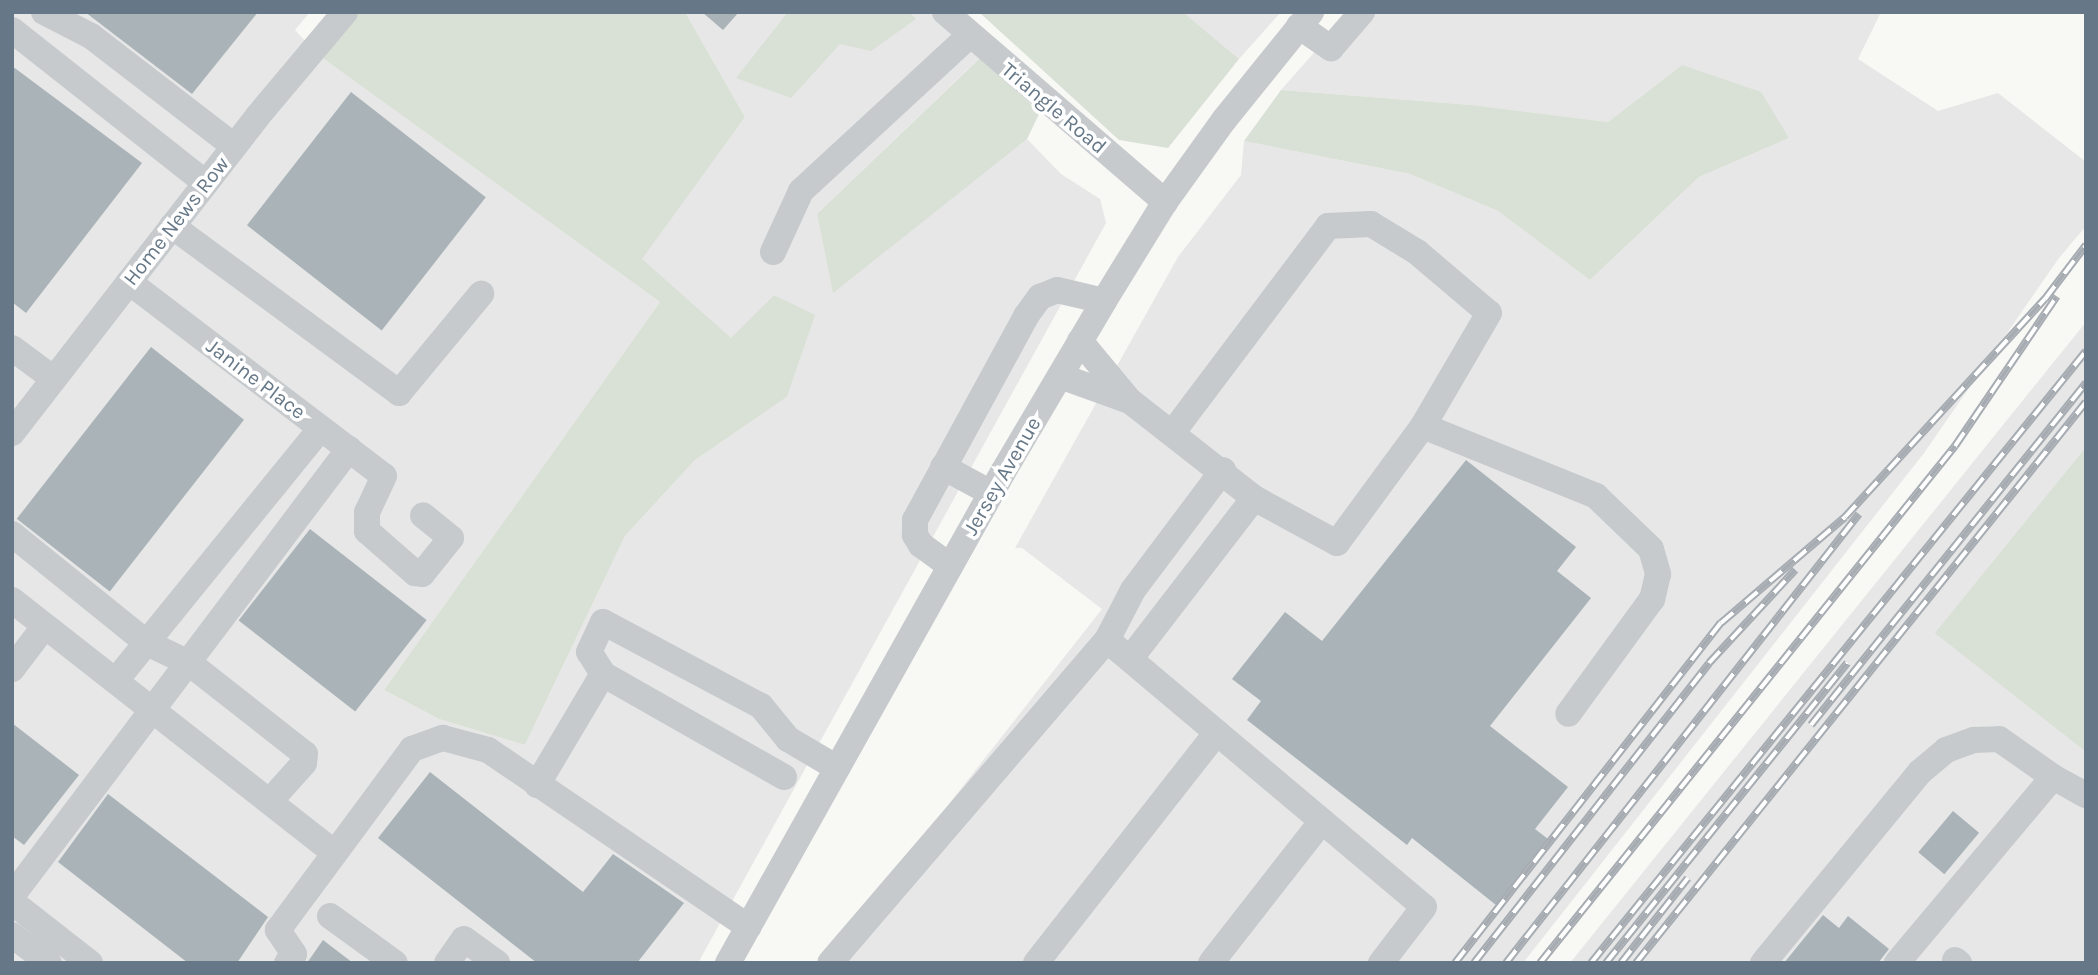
<!DOCTYPE html>
<html>
<head>
<meta charset="utf-8">
<style>
  body { margin:0 }
  #map { position:relative; width:2098px; height:975px; overflow:hidden; background:#f8f8f5; font-family:Karla,sans-serif }
  div>[style] { position:absolute }
  .built>* { inset:0; background:#e6e7e6 }
  .green>* { inset:0; background:#d9e0d6 }
  .building>* { inset:0; background:#aab3b8; transform-origin:0 0 }
  .minor>* { height:26px; margin:-13px; padding:0 13px; transform-origin:13px; border-radius:13px; background:#c6cacd }
  .rail>* { height:8px; margin-top:-4px; transform-origin:0; background:repeating-linear-gradient(90deg,#fff 0 16px,#a6acb2 0 32px); box-sizing:border-box; border-block:2px solid #a6acb2 }
  span { translate:-50% -50%; white-space:nowrap; text-align:center; line-height:1.15; -webkit-text-stroke:7px #fff; paint-order:stroke }
  .street-label { font-size:21px; color:#667887 }
  .frame { position:absolute; inset:0; border:14px solid #667887; pointer-events:none }
</style>
</head>
<body>
<div id="map">
  <div class="built">
    <div style="clip-path:polygon(12px 12px,310px 12px,295px 30px,317px 54px,660px 302px,384px 690px,439px 719px,525px 745px,625px 536px,695px 460px,787px 397px,814px 316px,774px 295px,731px 339px,641px 259px,745px 117px,685px 12px,954px 12px,993px 45px,817px 214px,833px 292px,1027px 139px,1061px 174px,1100px 199px,1106px 223px,698px 963px,12px 963px)"></div>
    <div style="clip-path:polygon(1183px 12px,1281px 12px,1239px 59px)"></div>
    <div style="clip-path:polygon(1350px 12px,1881px 12px,1858px 59px,1938px 111px,1998px 93px,2086px 162px,2086px 226px,2059px 258px,1924px 453px,1523px 963px,824px 963px,1102px 609px,1022px 548px,1015px 548px,1178px 257px,1241px 175px,1244px 141px,1410px 174px,1498px 211px,1590px 280px,1699px 177px,1789px 138px,1682px 65px,1608px 122px,1472px 105px,1281px 90px)"></div>
    <div style="clip-path:polygon(2086px 322px,2086px 447px,1936px 633px,2086px 752px,2086px 963px,1570px 963px)"></div>
  </div>
  <div class="green">
    <div style="clip-path:polygon(352px 12px,685px 12px,745px 117px,642px 259px,731px 338px,774px 295px,815px 315px,787px 397px,695px 460px,625px 536px,525px 745px,439px 719px,384px 690px,660px 302px,317px 54px)"></div>
    <div style="clip-path:polygon(788px 12px,909px 12px,916px 19px,871px 51px,840px 44px,791px 98px,736px 78px)"></div>
    <div style="clip-path:polygon(979px 12px,1183px 12px,1239px 59px,1168px 148px,1119px 140px)"></div>
    <div style="clip-path:polygon(980px 58px,1040px 112px,1027px 139px,833px 293px,817px 214px)"></div>
    <div style="clip-path:polygon(1682px 65px,1761px 92px,1789px 138px,1699px 177px,1590px 280px,1498px 211px,1410px 174px,1244px 141px,1281px 90px,1472px 105px,1608px 122px)"></div>
    <div style="clip-path:polygon(2086px 447px,2086px 752px,1935px 633px)"></div>
  </div>
  <div class="building">
    <div style="clip-path:polygon(85px 12px,258px 12px,192px 94px)"></div>
    <div style="clip-path:polygon(702px 12px,739px 12px,723px 30px)"></div>
    <div style="clip-path:polygon(12px 66px,142px 163px,26px 313px,12px 302px)"></div>
    <div style="left:351px;top:92px;width:171px;height:169px;rotate:38deg"></div>
    <div style="left:151px;top:347px;width:118px;height:218px;rotate:38deg"></div>
    <div style="clip-path:polygon(1466px 460px,1576px 547px,1557px 571px,1591px 598px,1490px 726px,1568px 787px,1535px 829px,1548px 839px,1496px 905px,1412px 838px,1407px 845px,1247px 720px,1261px 701px,1232px 679px,1285px 612px,1322px 641px)"></div>
    <div style="left:310px;top:529px;width:148px;height:116px;rotate:38deg"></div>
    <div style="clip-path:polygon(12px 723px,79px 775px,24px 845px,12px 836px)"></div>
    <div style="clip-path:polygon(430px 772px,583px 892px,613px 854px,684px 903px,637px 963px,537px 963px,378px 838px)"></div>
    <div style="clip-path:polygon(108px 794px,268px 917px,237px 963px,188px 963px,58px 862px)"></div>
    <div style="left:1953px;top:811px;width:34px;height:54px;rotate:40deg"></div>
    <div style="clip-path:polygon(1823px 915px,1839px 928px,1848px 916px,1889px 949px,1878px 963px,1784px 963px)"></div>
    <div style="clip-path:polygon(323px 940px,353px 963px,307px 963px)"></div>
  </div>
  <div class="minor">
    <div style="left:44px;top:12px;width:53px;rotate:27.1deg"></div>
    <div style="left:91px;top:36px;width:180px;rotate:37.6deg"></div>
    <div style="left:945px;top:12px;width:291px;rotate:40.8deg"></div>
    <div style="left:1299px;top:26px;width:39px;rotate:35deg"></div>
    <div style="left:1331px;top:48px;width:48px;rotate:-49.3deg"></div>
    <div style="left:12px;top:30px;width:247px;rotate:38.3deg"></div>
    <div style="left:172px;top:226px;width:282px;rotate:36.3deg"></div>
    <div style="left:399px;top:393px;width:129px;rotate:-50.4deg"></div>
    <div style="left:773px;top:252px;width:67px;rotate:-65.3deg"></div>
    <div style="left:801px;top:191px;width:230px;rotate:-42.7deg"></div>
    <div style="left:129px;top:282px;width:320px;rotate:37.3deg"></div>
    <div style="left:384px;top:476px;width:40px;rotate:115deg"></div>
    <div style="left:367px;top:512px;width:19px;rotate:90deg"></div>
    <div style="left:367px;top:531px;width:64px;rotate:41.2deg"></div>
    <div style="left:415px;top:573px;width:7px;rotate:8deg"></div>
    <div style="left:422px;top:574px;width:46px;rotate:-51.1deg"></div>
    <div style="left:451px;top:538px;width:36px;rotate:-141deg"></div>
    <div style="left:1080px;top:341px;width:77px;rotate:50.3deg"></div>
    <div style="left:12px;top:348px;width:52px;rotate:36.4deg"></div>
    <div style="left:1060px;top:376px;width:74px;rotate:19.7deg"></div>
    <div style="left:1130px;top:401px;width:157px;rotate:38deg"></div>
    <div style="left:1254px;top:498px;width:94px;rotate:28.5deg"></div>
    <div style="left:1337px;top:543px;width:145px;rotate:-53.7deg"></div>
    <div style="left:1423px;top:426px;width:187px;rotate:22deg"></div>
    <div style="left:1596px;top:496px;width:76px;rotate:43.9deg"></div>
    <div style="left:1651px;top:549px;width:26px;rotate:74deg"></div>
    <div style="left:1658px;top:574px;width:26px;rotate:103deg"></div>
    <div style="left:1652px;top:599px;width:142px;rotate:126.1deg"></div>
    <div style="left:1173px;top:432px;width:258px;rotate:-53deg"></div>
    <div style="left:1328px;top:226px;width:43px;rotate:-2.7deg"></div>
    <div style="left:1371px;top:224px;width:54px;rotate:31.3deg"></div>
    <div style="left:1417px;top:252px;width:94px;rotate:40.3deg"></div>
    <div style="left:1489px;top:313px;width:131px;rotate:120.3deg"></div>
    <div style="left:12px;top:433px;width:400px;rotate:-52.2deg"></div>
    <div style="left:257px;top:117px;width:137px;rotate:-50deg"></div>
    <div style="left:943px;top:467px;width:55px;rotate:28.4deg"></div>
    <div style="left:12px;top:534px;width:174px;rotate:38.9deg"></div>
    <div style="left:147px;top:643px;width:47px;rotate:25.5deg"></div>
    <div style="left:189px;top:663px;width:147px;rotate:38.1deg"></div>
    <div style="left:305px;top:754px;width:9px;rotate:96deg"></div>
    <div style="left:304px;top:763px;width:51px;rotate:131.8deg"></div>
    <div style="left:950px;top:566px;width:36px;rotate:-144deg"></div>
    <div style="left:921px;top:545px;width:12px;rotate:-121deg"></div>
    <div style="left:915px;top:535px;width:15px;rotate:-90deg"></div>
    <div style="left:915px;top:520px;width:232px;rotate:-61.4deg"></div>
    <div style="left:1026px;top:316px;width:24px;rotate:-54deg"></div>
    <div style="left:1040px;top:297px;width:18px;rotate:-22deg"></div>
    <div style="left:1057px;top:290px;width:48px;rotate:13.2deg"></div>
    <div style="left:12px;top:600px;width:408px;rotate:38.1deg"></div>
    <div style="left:1107px;top:640px;width:56px;rotate:-62.5deg"></div>
    <div style="left:1133px;top:590px;width:150px;rotate:-53.1deg"></div>
    <div style="left:1130px;top:659px;width:203px;rotate:-52.4deg"></div>
    <div style="left:12px;top:669px;width:53px;rotate:-52.7deg"></div>
    <div style="left:117px;top:679px;width:323px;rotate:-50.9deg"></div>
    <div style="left:784px;top:777px;width:208px;rotate:-150.4deg"></div>
    <div style="left:603px;top:674px;width:26px;rotate:-122deg"></div>
    <div style="left:589px;top:652px;width:33px;rotate:-65deg"></div>
    <div style="left:603px;top:622px;width:179px;rotate:28deg"></div>
    <div style="left:761px;top:706px;width:43px;rotate:50.7deg"></div>
    <div style="left:788px;top:739px;width:57px;rotate:30.6deg"></div>
    <div style="left:2053px;top:777px;width:38px;rotate:29deg"></div>
    <div style="left:537px;top:785px;width:129px;rotate:-59.3deg"></div>
    <div style="left:12px;top:896px;width:560px;rotate:-52.99deg"></div>
    <div style="left:12px;top:902px;width:99px;rotate:38deg"></div>
    <div style="left:330px;top:916px;width:80px;rotate:35.9deg"></div>
    <div style="left:12px;top:935px;width:46px;rotate:37.1deg"></div>
    <div style="left:1955px;top:960px;width:5px;rotate:37deg"></div>
    <div style="left:287px;top:963px;width:11px;rotate:-52deg"></div>
    <div style="left:294px;top:954px;width:29px;rotate:-124deg"></div>
    <div style="left:278px;top:930px;width:225px;rotate:-53.5deg"></div>
    <div style="left:412px;top:749px;width:33px;rotate:-20deg"></div>
    <div style="left:443px;top:738px;width:47px;rotate:14.9deg"></div>
    <div style="left:488px;top:750px;width:315px;rotate:34.2deg"></div>
    <div style="left:447px;top:963px;width:29px;rotate:-55deg"></div>
    <div style="left:464px;top:939px;width:41px;rotate:36deg"></div>
    <div style="left:728px;top:963px;width:563px;rotate:-60.75deg"></div>
    <div style="left:1003px;top:472px;width:199px;rotate:-59.4deg"></div>
    <div style="left:1104px;top:301px;width:116px;rotate:-58.4deg"></div>
    <div style="left:1165px;top:202px;width:101px;rotate:-54.3deg"></div>
    <div style="left:1224px;top:120px;width:139px;rotate:-51.1deg"></div>
    <div style="left:830px;top:963px;width:426px;rotate:-49.4deg"></div>
    <div style="left:1107px;top:640px;width:414px;rotate:40.1deg"></div>
    <div style="left:1424px;top:907px;width:71px;rotate:127.5deg"></div>
    <div style="left:1036px;top:963px;width:293px;rotate:-51.9deg"></div>
    <div style="left:1211px;top:963px;width:180px;rotate:-52deg"></div>
    <div style="left:1763px;top:963px;width:247px;rotate:-50.6deg"></div>
    <div style="left:1920px;top:772px;width:34px;rotate:-40deg"></div>
    <div style="left:1946px;top:750px;width:30px;rotate:-20deg"></div>
    <div style="left:1974px;top:740px;width:25px;rotate:-2deg"></div>
    <div style="left:1999px;top:739px;width:66px;rotate:35.1deg"></div>
    <div style="left:2053px;top:777px;width:243px;rotate:130deg"></div>
  </div>
  <div class="rail">
    <div style="left:12px;top:305px;width:1px"></div>
    <div style="left:1811px;top:725px;width:439px;rotate:-51.2deg"></div>
    <div style="left:1455px;top:963px;width:432px;rotate:-52deg"></div>
    <div style="left:1721px;top:623px;width:163px;rotate:-40.5deg"></div>
    <div style="left:1845px;top:517px;width:296px;rotate:-47.5deg"></div>
    <div style="left:2045px;top:299px;width:68px;rotate:-52.8deg"></div>
    <div style="left:1474px;top:963px;width:381px;rotate:-51.9deg"></div>
    <div style="left:1709px;top:663px;width:127px;rotate:-47.2deg"></div>
    <div style="left:1506px;top:963px;width:571px;rotate:-51.83deg"></div>
    <div style="left:1540px;top:963px;width:663px;rotate:-51.25deg"></div>
    <div style="left:1955px;top:446px;width:181px;rotate:-55.8deg"></div>
    <div style="left:1591px;top:963px;width:787px;rotate:-51.03deg"></div>
    <div style="left:1606px;top:963px;width:385px;rotate:-51.2deg"></div>
    <div style="left:1621px;top:963px;width:108px;rotate:-51.8deg"></div>
    <div style="left:1636px;top:963px;width:719px;rotate:-51.27deg"></div>
  </div>
  <div class="street-label">
    <span style="left:1054px;top:108px;rotate:40deg">Triangle Road</span>
    <span style="left:176px;top:221px;rotate:-52deg">Home News Row</span>
    <span style="left:256px;top:379px;rotate:37deg">Janine Place</span>
    <span style="left:1002px;top:476px;rotate:-60deg">Jersey Avenue</span>
  </div>
  <div class="frame"></div>
</div>
</body>
</html>
